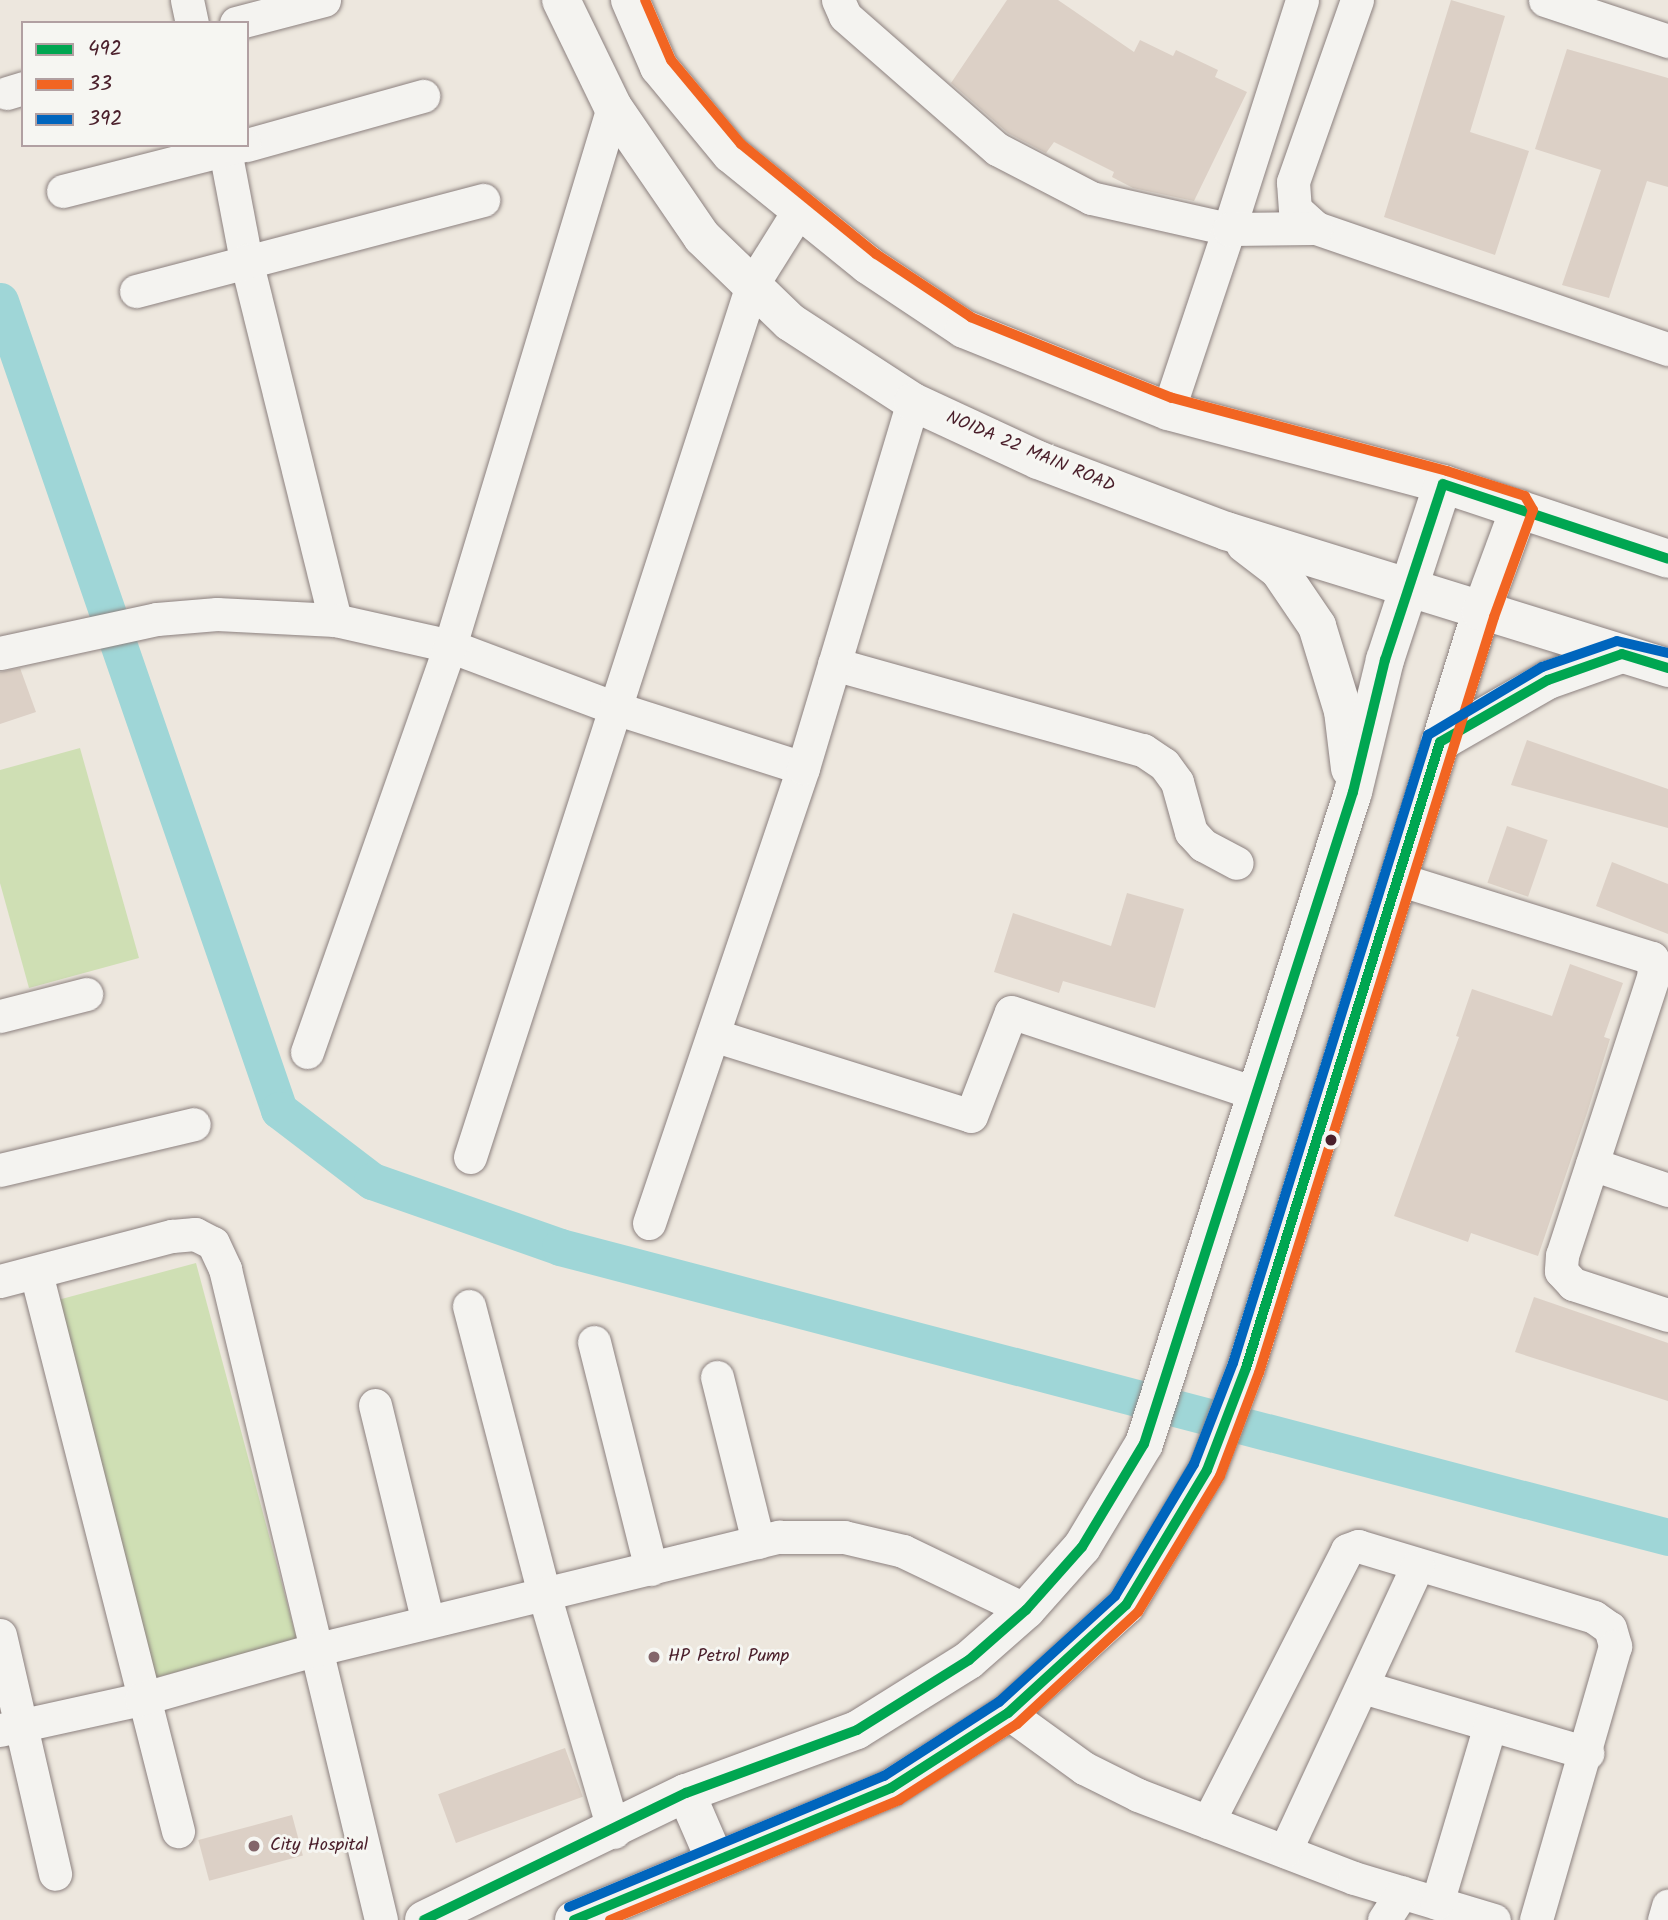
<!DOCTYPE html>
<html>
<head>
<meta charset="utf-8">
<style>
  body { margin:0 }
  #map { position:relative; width:1668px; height:1920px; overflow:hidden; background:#ede7de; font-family:Kalam,sans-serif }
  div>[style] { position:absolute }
  .green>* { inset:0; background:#cfdfb4; transform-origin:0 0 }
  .canal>* { height:37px; margin:-18.5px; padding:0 18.5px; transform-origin:18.5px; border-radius:18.5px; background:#9fd6d7 }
  .building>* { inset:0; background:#dcd0c6; transform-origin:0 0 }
  .roads { filter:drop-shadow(0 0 2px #8c817f) drop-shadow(0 0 2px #8c817f) }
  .street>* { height:33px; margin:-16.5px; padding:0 16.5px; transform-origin:16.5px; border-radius:16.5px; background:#f4f3f0 }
  .secondary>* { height:38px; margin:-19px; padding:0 19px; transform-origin:19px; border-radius:19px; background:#f4f3f0 }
  .bus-1>* { height:10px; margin:-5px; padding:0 5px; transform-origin:5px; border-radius:5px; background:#00a651 }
  .bus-2>* { height:10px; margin:-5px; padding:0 5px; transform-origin:5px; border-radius:5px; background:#f26522 }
  .bus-3>* { height:10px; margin:-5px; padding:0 5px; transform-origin:5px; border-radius:5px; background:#0065bd }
  .dots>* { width:19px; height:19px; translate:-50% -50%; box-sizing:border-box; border:4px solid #f6f6f2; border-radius:50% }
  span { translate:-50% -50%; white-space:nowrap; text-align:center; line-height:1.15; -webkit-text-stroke:6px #f6f6f2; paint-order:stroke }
  .street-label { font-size:18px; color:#4a1f2b }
  .poi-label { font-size:18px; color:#4a1f2b }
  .left { translate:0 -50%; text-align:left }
  .legend { position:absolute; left:21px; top:21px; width:228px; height:126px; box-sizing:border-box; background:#f6f6f2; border:2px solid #b1a0a2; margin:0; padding:9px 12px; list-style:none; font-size:21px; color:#4a1f2b }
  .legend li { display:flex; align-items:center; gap:14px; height:35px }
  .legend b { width:35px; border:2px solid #b1a0a2 }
</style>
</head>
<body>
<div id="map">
  <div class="green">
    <div style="clip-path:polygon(80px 748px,139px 958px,29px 988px,0 883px,0 770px)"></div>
    <div style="left:196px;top:1263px;width:390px;height:146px;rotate:75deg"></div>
  </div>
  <div class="canal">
    <div style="left:0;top:301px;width:856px;rotate:70.97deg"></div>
    <div style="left:279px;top:1110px;width:117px;rotate:37.4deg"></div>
    <div style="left:372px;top:1181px;width:199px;rotate:19.3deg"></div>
    <div style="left:560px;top:1247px;width:1145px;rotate:14.67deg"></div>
  </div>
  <div class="building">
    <div style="clip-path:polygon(1007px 0,1058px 0,1134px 52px,1140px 40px,1173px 56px,1176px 50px,1218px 70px,1215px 77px,1247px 92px,1194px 201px,1133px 188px,1112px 177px,1114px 172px,1054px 142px,1046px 153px,1008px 133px,951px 83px)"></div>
    <div style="clip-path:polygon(1451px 0,1505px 16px,1470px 132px,1529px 151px,1495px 255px,1384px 217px)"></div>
    <div style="clip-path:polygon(1567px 49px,1668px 78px,1668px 187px,1647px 181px,1609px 298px,1562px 285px,1601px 170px,1535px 149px)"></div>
    <div style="clip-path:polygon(20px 668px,36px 712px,0 724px,0 672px)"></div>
    <div style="clip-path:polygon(1527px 740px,1668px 789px,1668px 828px,1511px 785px)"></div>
    <div style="left:1507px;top:826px;width:43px;height:60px;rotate:19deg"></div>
    <div style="clip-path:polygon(1612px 862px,1668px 884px,1668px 934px,1596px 906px)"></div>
    <div style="clip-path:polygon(1127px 893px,1184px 909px,1155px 1008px,1063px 981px,1059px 993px,994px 972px,1013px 913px,1111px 946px)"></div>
    <div style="clip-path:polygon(1570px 964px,1623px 983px,1604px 1037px,1610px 1039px,1587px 1113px,1538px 1256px,1471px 1233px,1468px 1242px,1394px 1216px,1459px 1037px,1456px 1036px,1472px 989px,1552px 1016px)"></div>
    <div style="clip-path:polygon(1534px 1297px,1668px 1343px,1668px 1401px,1515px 1352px)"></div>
    <div style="left:565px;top:1748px;width:52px;height:135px;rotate:70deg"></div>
    <div style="left:292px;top:1815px;width:42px;height:97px;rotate:75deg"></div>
  </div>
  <div class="roads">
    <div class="street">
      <div style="left:187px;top:0;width:24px;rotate:78deg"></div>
      <div style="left:838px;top:0;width:17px;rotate:66deg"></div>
      <div style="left:845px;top:16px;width:202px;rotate:41.2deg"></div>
      <div style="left:997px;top:149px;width:106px;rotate:27.5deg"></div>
      <div style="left:1091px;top:198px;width:141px;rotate:12.7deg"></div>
      <div style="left:1229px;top:229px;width:240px;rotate:-72.3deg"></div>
      <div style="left:1357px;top:0;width:193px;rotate:109.4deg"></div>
      <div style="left:1293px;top:182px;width:27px;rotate:86deg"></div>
      <div style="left:1295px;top:209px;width:28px;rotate:42deg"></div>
      <div style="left:1316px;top:228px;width:372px;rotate:19deg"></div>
      <div style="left:1545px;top:0;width:130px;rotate:18.4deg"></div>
      <div style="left:236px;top:23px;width:91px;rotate:-14.6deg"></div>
      <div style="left:7px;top:93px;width:17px;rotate:-17deg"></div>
      <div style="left:224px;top:145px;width:117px;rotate:79.2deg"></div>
      <div style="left:246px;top:260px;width:371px;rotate:76.1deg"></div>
      <div style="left:247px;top:145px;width:183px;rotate:-15.6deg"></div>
      <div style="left:63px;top:191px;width:187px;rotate:-14.3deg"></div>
      <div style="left:136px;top:291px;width:359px;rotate:-14.7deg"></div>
      <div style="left:1168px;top:411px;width:192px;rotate:-71.5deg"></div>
      <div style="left:1229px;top:229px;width:87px;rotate:-0.7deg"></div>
      <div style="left:0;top:653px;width:161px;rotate:-12.2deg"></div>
      <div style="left:157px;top:619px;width:60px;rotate:-4.8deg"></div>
      <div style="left:217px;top:614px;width:118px;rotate:2.9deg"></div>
      <div style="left:335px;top:620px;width:118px;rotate:12.7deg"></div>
      <div style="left:450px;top:646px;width:176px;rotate:20.6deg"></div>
      <div style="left:615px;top:708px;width:197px;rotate:17.7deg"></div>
      <div style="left:834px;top:664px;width:321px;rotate:15.6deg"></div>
      <div style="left:1143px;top:750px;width:25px;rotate:34deg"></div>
      <div style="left:1164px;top:764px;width:22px;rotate:54deg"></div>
      <div style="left:1177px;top:782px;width:52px;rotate:74.4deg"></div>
      <div style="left:1191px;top:832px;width:18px;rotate:47deg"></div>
      <div style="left:1203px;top:845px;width:38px;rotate:28deg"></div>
      <div style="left:1398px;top:879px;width:266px;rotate:17.3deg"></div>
      <div style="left:1652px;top:958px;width:16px;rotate:83deg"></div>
      <div style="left:1654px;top:974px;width:296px;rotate:108.1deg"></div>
      <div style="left:1562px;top:1255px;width:16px;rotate:94deg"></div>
      <div style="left:1561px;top:1271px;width:18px;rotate:47deg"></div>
      <div style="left:1573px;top:1284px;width:100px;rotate:18.1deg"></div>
      <div style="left:0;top:1016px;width:89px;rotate:-14.3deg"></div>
      <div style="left:713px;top:1035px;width:270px;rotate:17.4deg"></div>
      <div style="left:971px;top:1116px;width:111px;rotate:-69deg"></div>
      <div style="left:1011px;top:1012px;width:259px;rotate:18.4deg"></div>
      <div style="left:307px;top:1052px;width:430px;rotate:-70.6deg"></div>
      <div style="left:450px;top:646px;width:563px;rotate:-73.17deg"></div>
      <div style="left:470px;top:1157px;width:916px;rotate:-72.08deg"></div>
      <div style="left:752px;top:285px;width:89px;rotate:-57.9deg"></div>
      <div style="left:1592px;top:1164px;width:80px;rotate:18.9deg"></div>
      <div style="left:0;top:1170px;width:199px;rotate:-13.3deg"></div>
      <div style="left:649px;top:1223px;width:480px;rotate:-71.3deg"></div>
      <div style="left:803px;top:768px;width:382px;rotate:-73.3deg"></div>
      <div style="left:36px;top:1273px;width:576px;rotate:75.72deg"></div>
      <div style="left:0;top:1281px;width:178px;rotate:-14.7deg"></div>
      <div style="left:172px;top:1236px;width:23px;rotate:-5deg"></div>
      <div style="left:195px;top:1234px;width:20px;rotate:27deg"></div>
      <div style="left:213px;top:1243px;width:29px;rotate:65deg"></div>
      <div style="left:225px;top:1269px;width:669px;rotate:76.52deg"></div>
      <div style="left:469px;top:1306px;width:298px;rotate:75.4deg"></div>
      <div style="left:544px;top:1594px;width:248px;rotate:73.6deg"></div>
      <div style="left:594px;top:1342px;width:234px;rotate:75.9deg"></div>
      <div style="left:717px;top:1377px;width:170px;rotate:76deg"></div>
      <div style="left:375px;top:1405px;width:223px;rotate:76.3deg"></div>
      <div style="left:0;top:1635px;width:245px;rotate:77deg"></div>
      <div style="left:1363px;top:1687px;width:234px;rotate:16.4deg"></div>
      <div style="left:1008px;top:1713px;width:94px;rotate:35.9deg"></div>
      <div style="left:1084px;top:1768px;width:60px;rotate:26.6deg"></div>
      <div style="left:1138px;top:1795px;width:231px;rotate:21deg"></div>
      <div style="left:1354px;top:1878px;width:146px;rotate:16.7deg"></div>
      <div style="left:0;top:1730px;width:144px;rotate:-12.4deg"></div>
      <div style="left:141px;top:1699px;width:180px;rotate:-15.8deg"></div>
      <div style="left:314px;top:1650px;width:479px;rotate:-13.7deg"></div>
      <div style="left:779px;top:1537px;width:65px"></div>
      <div style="left:844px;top:1537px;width:61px;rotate:13.3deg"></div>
      <div style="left:903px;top:1551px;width:136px;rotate:25.6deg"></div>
      <div style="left:1208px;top:1822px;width:305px;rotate:-62.9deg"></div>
      <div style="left:1347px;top:1550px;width:12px;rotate:-20deg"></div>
      <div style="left:1358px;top:1546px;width:246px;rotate:16.7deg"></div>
      <div style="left:1594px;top:1617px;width:19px;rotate:35deg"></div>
      <div style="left:1610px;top:1628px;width:19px;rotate:74deg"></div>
      <div style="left:1615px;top:1646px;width:285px;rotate:106.1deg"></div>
      <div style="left:1285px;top:1851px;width:315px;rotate:-65.1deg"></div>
      <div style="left:1437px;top:1903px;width:186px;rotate:-73.4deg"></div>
      <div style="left:1384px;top:1920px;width:33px;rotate:-57deg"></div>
      <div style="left:1664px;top:1920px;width:15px;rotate:-74deg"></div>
    </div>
    <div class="secondary">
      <div style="left:561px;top:0;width:119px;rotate:64.1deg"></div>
      <div style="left:613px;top:107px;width:158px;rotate:55.6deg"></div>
      <div style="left:702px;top:237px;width:122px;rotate:44deg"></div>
      <div style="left:790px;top:322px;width:147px;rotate:33deg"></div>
      <div style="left:913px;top:402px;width:138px;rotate:24.9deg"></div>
      <div style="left:1038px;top:460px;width:201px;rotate:20.7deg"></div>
      <div style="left:1226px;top:531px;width:463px;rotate:17.2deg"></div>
      <div style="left:630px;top:0;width:73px;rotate:66.6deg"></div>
      <div style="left:659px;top:67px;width:113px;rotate:50.4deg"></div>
      <div style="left:731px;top:154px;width:176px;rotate:39deg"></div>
      <div style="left:868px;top:265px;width:115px;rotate:33.7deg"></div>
      <div style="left:964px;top:329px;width:220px;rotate:21.9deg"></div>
      <div style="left:1168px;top:411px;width:285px;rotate:14.9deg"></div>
      <div style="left:1443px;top:484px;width:237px;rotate:18.4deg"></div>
      <div style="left:1245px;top:544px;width:43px;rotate:37.4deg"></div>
      <div style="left:1279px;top:570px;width:68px;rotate:55.8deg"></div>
      <div style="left:1317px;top:626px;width:89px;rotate:73deg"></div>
      <div style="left:1343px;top:711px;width:58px;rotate:83.1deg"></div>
      <div style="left:1440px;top:742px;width:125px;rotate:-29.9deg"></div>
      <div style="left:1548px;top:680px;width:78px;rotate:-19.4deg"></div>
      <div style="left:686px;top:1793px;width:73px;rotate:66.6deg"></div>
      <div style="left:424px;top:1920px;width:291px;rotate:-25.9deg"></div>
      <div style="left:686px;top:1793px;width:182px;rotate:-20.2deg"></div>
      <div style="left:857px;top:1730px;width:132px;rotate:-32deg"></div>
      <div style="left:969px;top:1660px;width:76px;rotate:-41.3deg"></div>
      <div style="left:1026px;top:1610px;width:84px;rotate:-48.4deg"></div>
      <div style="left:1082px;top:1547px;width:120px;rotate:-59deg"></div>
      <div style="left:1144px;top:1444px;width:685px;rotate:-72.23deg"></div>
      <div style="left:1353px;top:792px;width:136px;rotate:-76.4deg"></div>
      <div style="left:1385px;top:660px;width:185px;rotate:-71.8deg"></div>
      <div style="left:574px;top:1920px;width:343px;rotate:-22.6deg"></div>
      <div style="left:891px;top:1788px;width:139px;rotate:-32.7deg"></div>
      <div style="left:1008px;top:1713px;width:160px;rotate:-42.5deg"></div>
      <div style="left:1126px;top:1605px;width:157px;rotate:-59deg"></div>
      <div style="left:1207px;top:1470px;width:109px;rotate:-69.1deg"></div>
      <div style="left:1246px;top:1368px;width:792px;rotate:-72.73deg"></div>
      <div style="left:1481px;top:612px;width:110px;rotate:-69.7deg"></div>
    </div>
  </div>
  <div class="bus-1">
    <div style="left:424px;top:1920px;width:291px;rotate:-25.9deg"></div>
    <div style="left:686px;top:1793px;width:182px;rotate:-20.2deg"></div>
    <div style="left:857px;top:1730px;width:132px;rotate:-32deg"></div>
    <div style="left:969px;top:1660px;width:76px;rotate:-41.3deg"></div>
    <div style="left:1026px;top:1610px;width:84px;rotate:-48.4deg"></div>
    <div style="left:1082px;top:1547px;width:120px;rotate:-59deg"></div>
    <div style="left:1144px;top:1444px;width:685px;rotate:-72.23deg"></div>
    <div style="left:1353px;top:792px;width:136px;rotate:-76.4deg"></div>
    <div style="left:1385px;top:660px;width:185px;rotate:-71.8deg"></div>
    <div style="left:1443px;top:484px;width:237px;rotate:18.4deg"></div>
    <div style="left:574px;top:1920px;width:343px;rotate:-22.6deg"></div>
    <div style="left:891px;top:1788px;width:139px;rotate:-32.7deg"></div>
    <div style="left:1008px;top:1713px;width:160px;rotate:-42.5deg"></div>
    <div style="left:1126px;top:1605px;width:157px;rotate:-59deg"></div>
    <div style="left:1207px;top:1470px;width:109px;rotate:-69.1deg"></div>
    <div style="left:1246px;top:1368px;width:655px;rotate:-72.78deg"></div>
    <div style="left:1440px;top:742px;width:125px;rotate:-29.9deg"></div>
    <div style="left:1548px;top:680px;width:78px;rotate:-19.4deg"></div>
    <div style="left:1622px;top:654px;width:48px;rotate:16.9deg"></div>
  </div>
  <div class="bus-2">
    <div style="left:610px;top:1920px;width:313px;rotate:-22.5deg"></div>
    <div style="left:899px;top:1800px;width:140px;rotate:-32.8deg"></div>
    <div style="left:1017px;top:1724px;width:165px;rotate:-42.8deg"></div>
    <div style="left:1138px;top:1612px;width:159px;rotate:-58.9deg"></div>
    <div style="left:1220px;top:1476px;width:110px;rotate:-69.3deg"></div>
    <div style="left:1259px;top:1373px;width:792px;rotate:-72.73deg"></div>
    <div style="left:1494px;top:617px;width:114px;rotate:-70deg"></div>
    <div style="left:1533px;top:510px;width:16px;rotate:-120deg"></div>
    <div style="left:1525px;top:496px;width:82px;rotate:-162.2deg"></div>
    <div style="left:1447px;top:471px;width:285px;rotate:-165.1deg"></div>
    <div style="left:1172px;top:398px;width:217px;rotate:-158.1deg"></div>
    <div style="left:971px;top:317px;width:114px;rotate:-146.4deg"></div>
    <div style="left:876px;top:254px;width:174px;rotate:-140.8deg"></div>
    <div style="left:741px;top:144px;width:109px;rotate:-129.8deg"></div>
    <div style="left:671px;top:60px;width:65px;rotate:-113.4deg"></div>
  </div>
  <div class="bus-3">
    <div style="left:569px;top:1907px;width:341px;rotate:-22.6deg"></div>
    <div style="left:884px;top:1776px;width:137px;rotate:-32.8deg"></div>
    <div style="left:999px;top:1702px;width:157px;rotate:-42.4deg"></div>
    <div style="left:1115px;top:1596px;width:154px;rotate:-59.1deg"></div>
    <div style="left:1194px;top:1464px;width:108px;rotate:-68.9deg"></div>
    <div style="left:1233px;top:1363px;width:658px;rotate:-72.75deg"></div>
    <div style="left:1428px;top:735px;width:133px;rotate:-30.8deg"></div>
    <div style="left:1542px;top:667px;width:79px;rotate:-19.1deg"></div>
    <div style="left:1617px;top:641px;width:52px;rotate:13.2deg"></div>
  </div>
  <div class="dots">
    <div style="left:1331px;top:1140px;background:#4a1f2b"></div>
    <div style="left:654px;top:1657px;background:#83656a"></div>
    <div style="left:254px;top:1846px;background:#83656a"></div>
  </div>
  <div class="street-label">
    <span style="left:1030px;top:453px;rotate:23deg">NOIDA 22 MAIN ROAD</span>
  </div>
  <div class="poi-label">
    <span class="left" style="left:668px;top:1657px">HP Petrol Pump</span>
    <span class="left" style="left:270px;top:1846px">City Hospital</span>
  </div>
  <ul class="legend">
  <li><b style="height:9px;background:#00a651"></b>492</li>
  <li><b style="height:9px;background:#f26522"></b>33</li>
  <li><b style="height:9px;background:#0065bd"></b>392</li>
  </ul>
</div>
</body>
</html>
